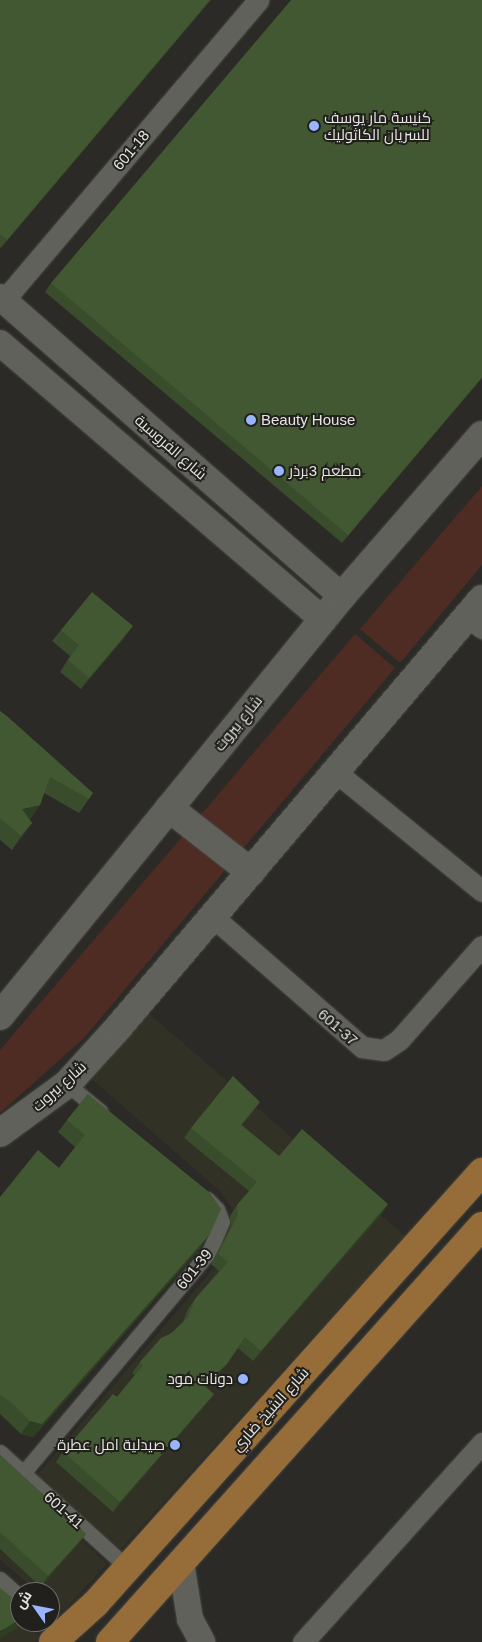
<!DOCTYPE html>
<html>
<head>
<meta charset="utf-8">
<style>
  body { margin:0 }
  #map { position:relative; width:482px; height:1642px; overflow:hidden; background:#2b2a26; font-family:Arial,Cairo,sans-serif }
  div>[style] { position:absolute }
  .built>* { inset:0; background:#323126 }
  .green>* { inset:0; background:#4e2c24 }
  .roads { filter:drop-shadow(0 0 1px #464642) drop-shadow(0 0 1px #464642) }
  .pedestrian>* { height:15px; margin:-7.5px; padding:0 7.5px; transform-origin:7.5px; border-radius:7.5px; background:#61615c }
  .minor>* { height:21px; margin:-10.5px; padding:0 10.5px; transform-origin:10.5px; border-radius:10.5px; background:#61615c }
  .tertiary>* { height:26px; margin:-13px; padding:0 13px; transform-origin:13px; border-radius:13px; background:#61615c }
  .secondary>* { height:28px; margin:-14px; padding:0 14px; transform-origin:14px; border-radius:14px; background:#61615c }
  .primary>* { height:28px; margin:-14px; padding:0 14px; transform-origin:14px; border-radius:14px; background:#966d38 }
  .wall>* { inset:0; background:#394c2b }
  .shaded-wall>* { inset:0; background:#2e3e23; transform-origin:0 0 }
  .building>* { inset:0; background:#425832 }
  .dots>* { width:14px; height:14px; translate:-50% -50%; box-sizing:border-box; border:2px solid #21201c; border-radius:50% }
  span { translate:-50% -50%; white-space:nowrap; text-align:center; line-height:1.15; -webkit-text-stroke:4px #21201c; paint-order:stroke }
  .poi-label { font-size:15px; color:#e6e6e3 }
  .left { translate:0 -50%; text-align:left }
  .right { translate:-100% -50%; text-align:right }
  .street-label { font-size:15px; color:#e6e6e3 }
  .north { position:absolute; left:10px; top:1582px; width:50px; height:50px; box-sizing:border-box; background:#21201c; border:1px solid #706f6c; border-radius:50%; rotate:303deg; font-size:14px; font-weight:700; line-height:20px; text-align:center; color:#e6e6e3 }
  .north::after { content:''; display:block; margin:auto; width:18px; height:22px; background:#98b5fd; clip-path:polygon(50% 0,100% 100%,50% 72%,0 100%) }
</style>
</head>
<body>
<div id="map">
  <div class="built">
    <div style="clip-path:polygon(144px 1009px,405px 1236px,123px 1547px,114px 1547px,37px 1475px,226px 1254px,236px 1215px,221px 1192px,87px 1075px)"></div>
    <div style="clip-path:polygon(0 1463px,107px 1564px,63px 1611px,50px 1603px,50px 1592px,37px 1592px,0 1559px)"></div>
    <div style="clip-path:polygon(0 1603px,40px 1637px,35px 1642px,0 1642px)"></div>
  </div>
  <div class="green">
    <div style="clip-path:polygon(482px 486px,482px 565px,400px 663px,360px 629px)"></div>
    <div style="clip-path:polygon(355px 634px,395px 668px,84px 1038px,0 1113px,0 1050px)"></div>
  </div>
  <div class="roads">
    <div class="pedestrian">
      <div style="left:67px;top:1084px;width:43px;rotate:39.3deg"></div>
      <div style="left:0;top:1452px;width:173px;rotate:42.2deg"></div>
      <div style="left:23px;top:1473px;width:289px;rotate:-49.9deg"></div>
      <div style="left:209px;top:1252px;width:33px;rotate:-67deg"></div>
      <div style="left:222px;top:1222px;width:14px;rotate:-111deg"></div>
      <div style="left:217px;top:1209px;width:14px;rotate:-135deg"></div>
      <div style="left:0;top:1579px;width:27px;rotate:42deg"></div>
    </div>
    <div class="minor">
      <div style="left:4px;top:300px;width:393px;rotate:-49.7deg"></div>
      <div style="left:467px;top:617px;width:19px;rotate:36deg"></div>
      <div style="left:337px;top:773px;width:187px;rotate:39.1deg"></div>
      <div style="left:213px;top:917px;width:198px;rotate:41.1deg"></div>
      <div style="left:362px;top:1047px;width:22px;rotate:8deg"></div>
      <div style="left:384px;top:1050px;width:18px;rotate:-34deg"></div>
      <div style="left:399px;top:1040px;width:125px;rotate:-48.6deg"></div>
      <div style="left:303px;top:1642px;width:268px;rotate:-48deg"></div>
    </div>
    <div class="tertiary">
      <div style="left:0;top:297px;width:454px;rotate:41.2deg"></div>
      <div style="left:0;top:343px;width:426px;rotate:40.6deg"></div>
      <div style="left:181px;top:1562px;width:58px;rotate:81deg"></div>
      <div style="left:190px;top:1619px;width:26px;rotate:62deg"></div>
    </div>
    <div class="secondary">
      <div style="left:169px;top:808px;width:104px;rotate:38deg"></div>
      <div style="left:0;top:1016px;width:542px;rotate:-50.84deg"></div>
      <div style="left:342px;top:596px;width:213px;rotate:-49deg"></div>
      <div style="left:0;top:1133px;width:83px;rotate:-36.2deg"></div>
      <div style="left:67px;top:1084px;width:74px;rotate:-47.7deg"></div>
      <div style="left:117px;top:1029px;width:564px;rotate:-49.67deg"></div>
    </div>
    <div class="primary">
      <div style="left:53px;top:1642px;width:58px;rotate:-42.2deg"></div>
      <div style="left:96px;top:1603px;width:579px;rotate:-48.15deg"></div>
      <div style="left:110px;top:1642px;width:558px;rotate:-48.2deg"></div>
    </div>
  </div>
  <div class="wall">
    <div style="clip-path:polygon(0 0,211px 0,1px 248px,0 247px)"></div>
    <div style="clip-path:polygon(482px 0,482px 378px,342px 543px,45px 292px,51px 283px)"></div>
    <div style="clip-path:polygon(61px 630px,125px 637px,81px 689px,60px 672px,70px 656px,52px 641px)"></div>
    <div style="clip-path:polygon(0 711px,93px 793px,79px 813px,44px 793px,40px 805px,30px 819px,29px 819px,32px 823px,12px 850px,0 840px)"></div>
    <div style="clip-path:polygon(88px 1094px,201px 1247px,33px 1437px,21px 1434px,0 1414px,0 1197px,59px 1168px,75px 1147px,58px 1132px,67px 1120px)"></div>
    <div style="clip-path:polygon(253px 1112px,242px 1125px,279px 1156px,388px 1204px,381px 1215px,253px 1361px,238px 1348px,219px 1374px,206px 1387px,214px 1394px,206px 1404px,113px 1512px,56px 1462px,63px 1452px,117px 1397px,135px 1375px,132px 1373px,140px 1362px,183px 1322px,188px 1309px,195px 1299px,219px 1271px,211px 1264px,231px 1226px,230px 1216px,237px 1205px,249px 1191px,184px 1138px,191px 1128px)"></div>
    <div style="clip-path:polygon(0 1455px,86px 1534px,78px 1544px,41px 1587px,0 1549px)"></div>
  </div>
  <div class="shaded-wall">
    <div style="clip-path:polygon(210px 0,211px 0,1px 248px,7px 240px)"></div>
    <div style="left:482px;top:377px;width:1px;height:207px;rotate:90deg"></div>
    <div style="clip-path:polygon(133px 626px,125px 637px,81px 689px,89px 678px)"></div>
    <div style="clip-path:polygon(40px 805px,30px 819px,12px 823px,22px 809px)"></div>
    <div style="clip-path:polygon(32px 823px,22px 837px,12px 850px,21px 836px)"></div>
    <div style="clip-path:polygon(260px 1102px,253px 1112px,234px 1135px,241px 1125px)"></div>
    <div style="clip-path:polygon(388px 1204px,381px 1215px,253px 1361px,261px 1351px)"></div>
    <div style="clip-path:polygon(210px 1234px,201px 1247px,33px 1437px,21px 1434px,30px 1421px)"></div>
    <div style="clip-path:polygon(227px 1364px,219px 1374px,196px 1395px,203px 1385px)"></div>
    <div style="clip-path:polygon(214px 1394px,206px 1404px,113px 1512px,120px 1502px)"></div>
    <div style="clip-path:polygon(86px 1534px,78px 1544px,41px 1587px,48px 1576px)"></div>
    <div style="clip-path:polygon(20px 1619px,20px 1622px,23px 1622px,21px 1625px,0 1639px,0 1631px)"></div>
  </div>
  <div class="building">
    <div style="clip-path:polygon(0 0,210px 0,7px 240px,0 234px)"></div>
    <div style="clip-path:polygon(291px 0,482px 0,482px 377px,348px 535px,51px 283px)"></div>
    <div style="clip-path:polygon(92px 592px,133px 626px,89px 678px,68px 660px,79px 645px,61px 630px)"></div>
    <div style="clip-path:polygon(0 711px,8px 717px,93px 793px,89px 799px,50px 777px,40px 805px,22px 809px,32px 823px,21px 836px,0 818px)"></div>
    <div style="clip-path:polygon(233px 1076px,260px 1102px,241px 1125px,279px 1156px,302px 1129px,388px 1204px,261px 1351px,245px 1337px,227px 1364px,203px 1385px,214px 1394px,120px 1502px,63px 1452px,113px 1394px,117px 1397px,143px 1365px,140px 1362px,161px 1338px,172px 1333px,188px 1317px,195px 1299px,228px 1262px,218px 1254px,238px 1215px,237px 1205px,257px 1182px,191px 1128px)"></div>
    <div style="clip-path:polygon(88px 1094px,210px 1193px,221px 1209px,210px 1234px,42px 1424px,30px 1421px,11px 1402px,0 1395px,0 1197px,38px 1150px,59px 1168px,85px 1135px,67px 1120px)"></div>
    <div style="clip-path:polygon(0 1455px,86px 1534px,48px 1576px,0 1532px)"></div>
    <div style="clip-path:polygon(0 1588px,20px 1604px,20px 1619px,6px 1628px,0 1631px)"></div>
  </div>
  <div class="dots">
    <div style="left:314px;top:126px;background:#98b5fd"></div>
    <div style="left:251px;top:420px;background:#98b5fd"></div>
    <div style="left:279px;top:471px;background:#98b5fd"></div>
    <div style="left:243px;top:1379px;background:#98b5fd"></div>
    <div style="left:175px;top:1445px;background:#98b5fd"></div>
  </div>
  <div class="poi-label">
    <span class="left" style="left:324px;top:126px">كنيسة مار يوسف<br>للسريان الكاثوليك</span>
    <span class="left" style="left:261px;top:420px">Beauty House</span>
    <span class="left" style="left:289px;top:471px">مطعم 3برذر</span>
    <span class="right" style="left:233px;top:1379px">دونات مود</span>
    <span class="right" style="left:165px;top:1445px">صيدلية امل عطرة</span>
  </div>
  <div class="street-label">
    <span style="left:131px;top:150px;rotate:-50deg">601-18</span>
    <span style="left:171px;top:447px;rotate:41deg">شارع الفروسية</span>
    <span style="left:238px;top:723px;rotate:-51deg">شارع بيروت</span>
    <span style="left:338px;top:1027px;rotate:41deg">601-37</span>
    <span style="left:59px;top:1086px;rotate:-42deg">شارع بيروت</span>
    <span style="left:194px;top:1269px;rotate:-51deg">601-39</span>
    <span style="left:270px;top:1409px;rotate:-48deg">شارع الشيخ ضاري</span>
    <span style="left:64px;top:1510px;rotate:42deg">601-41</span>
  </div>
  <div class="north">ش</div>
</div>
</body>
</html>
